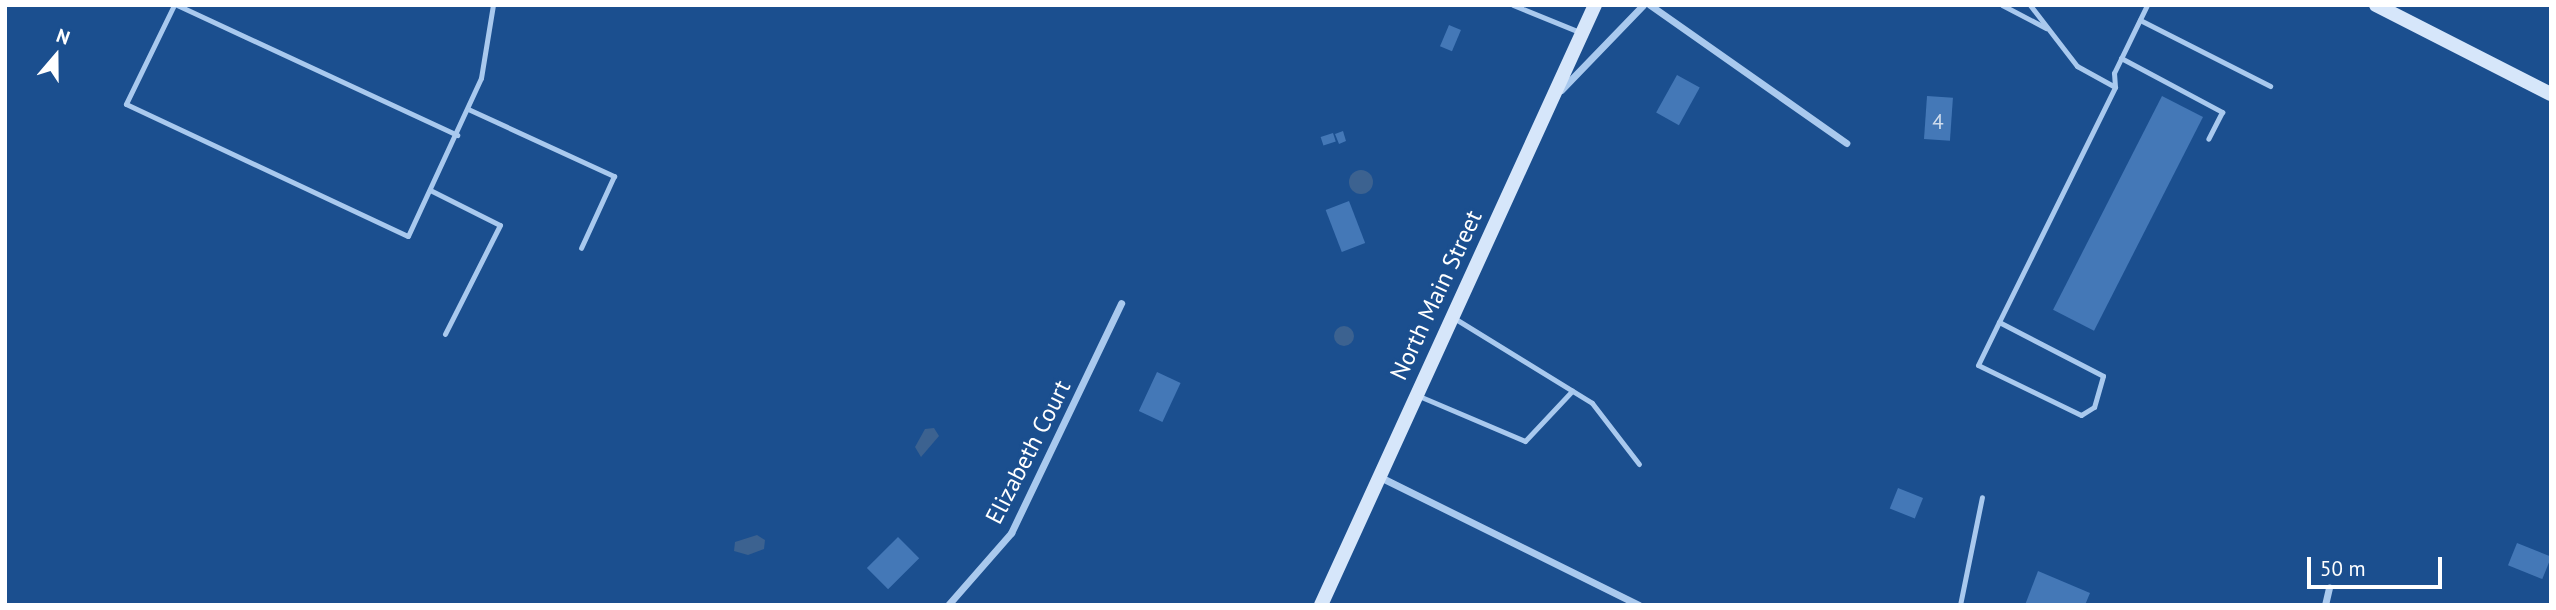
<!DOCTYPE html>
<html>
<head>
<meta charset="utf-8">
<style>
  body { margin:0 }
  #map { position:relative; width:2556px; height:610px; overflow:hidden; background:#1b4f8f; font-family:"PT Sans",sans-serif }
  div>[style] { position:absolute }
  .water>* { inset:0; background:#3c6290 }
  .round { border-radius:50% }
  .building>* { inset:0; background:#4478b7; transform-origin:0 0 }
  .lane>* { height:5px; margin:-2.5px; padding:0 2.5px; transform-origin:2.5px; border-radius:2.5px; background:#a9c9ee }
  .street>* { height:7px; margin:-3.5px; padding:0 3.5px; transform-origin:3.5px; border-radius:3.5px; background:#a9c9ee }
  .secondary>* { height:14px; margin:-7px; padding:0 7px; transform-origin:7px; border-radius:7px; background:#d6e6fa }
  span { translate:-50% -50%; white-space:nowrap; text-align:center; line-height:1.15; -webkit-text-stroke:6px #1b4f8f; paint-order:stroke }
  .number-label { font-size:21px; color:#d0dded }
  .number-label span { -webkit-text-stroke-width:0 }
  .street-label { font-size:24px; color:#fff }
  .frame { position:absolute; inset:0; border:7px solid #fff; pointer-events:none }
  .north { position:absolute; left:21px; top:21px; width:70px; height:70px; -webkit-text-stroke:5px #1b4f8f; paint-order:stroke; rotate:20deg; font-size:19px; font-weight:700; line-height:28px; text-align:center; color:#fff }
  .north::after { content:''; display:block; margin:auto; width:24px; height:32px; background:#fff; clip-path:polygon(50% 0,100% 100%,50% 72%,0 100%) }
  .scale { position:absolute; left:2307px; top:557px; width:135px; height:32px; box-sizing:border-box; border:4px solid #fff; border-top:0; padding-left:9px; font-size:21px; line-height:24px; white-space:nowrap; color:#fff; -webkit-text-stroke:5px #1b4f8f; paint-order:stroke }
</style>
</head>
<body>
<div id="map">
  <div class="water">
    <div class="round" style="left:1349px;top:170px;width:24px;height:24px"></div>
    <div class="round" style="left:1334px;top:326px;width:20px;height:20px"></div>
    <div style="clip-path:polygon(925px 429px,934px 428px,939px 436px,921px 457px,915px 447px)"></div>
    <div style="clip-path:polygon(757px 535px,765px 540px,764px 549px,748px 555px,734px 551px,735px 542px)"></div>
  </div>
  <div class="building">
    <div style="left:1449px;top:25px;width:13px;height:23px;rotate:23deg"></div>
    <div style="left:1677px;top:75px;width:26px;height:43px;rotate:29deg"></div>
    <div style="left:1927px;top:96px;width:26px;height:43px;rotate:4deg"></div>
    <div style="left:2162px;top:96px;width:46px;height:240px;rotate:27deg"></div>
    <div style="clip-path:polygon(1343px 131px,1346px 141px,1339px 144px,1335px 134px)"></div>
    <div style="left:1333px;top:133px;width:9px;height:13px;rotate:72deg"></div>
    <div style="left:1349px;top:201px;width:45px;height:25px;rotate:69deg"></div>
    <div style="left:1157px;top:372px;width:26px;height:43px;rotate:25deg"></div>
    <div style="left:1898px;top:488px;width:27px;height:22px;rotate:22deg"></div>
    <div style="left:898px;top:537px;width:30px;height:44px;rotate:45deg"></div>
    <div style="left:2517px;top:543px;width:37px;height:24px;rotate:22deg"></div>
    <div style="clip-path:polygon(2038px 571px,2090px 593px,2085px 605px,2025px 605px)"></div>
  </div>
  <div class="lane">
    <div style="left:174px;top:5px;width:110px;rotate:115.9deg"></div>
    <div style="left:126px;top:104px;width:311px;rotate:25.1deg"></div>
    <div style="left:408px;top:236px;width:174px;rotate:-65.2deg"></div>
    <div style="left:481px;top:78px;width:74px;rotate:-80.7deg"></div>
    <div style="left:177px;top:5px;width:309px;rotate:24.9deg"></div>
    <div style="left:1513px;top:5px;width:74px;rotate:22.1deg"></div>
    <div style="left:2002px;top:5px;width:50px;rotate:27.6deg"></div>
    <div style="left:2030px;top:5px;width:77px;rotate:52.4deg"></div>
    <div style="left:2077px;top:66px;width:43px;rotate:28.9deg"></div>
    <div style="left:2140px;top:20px;width:146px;rotate:26.9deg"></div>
    <div style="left:2121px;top:58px;width:115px;rotate:28.1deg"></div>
    <div style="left:2222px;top:112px;width:30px;rotate:117deg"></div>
    <div style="left:468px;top:109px;width:161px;rotate:24.7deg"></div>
    <div style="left:614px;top:176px;width:79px;rotate:114.6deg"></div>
    <div style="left:430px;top:190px;width:78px;rotate:26.6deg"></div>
    <div style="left:500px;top:225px;width:122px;rotate:116.8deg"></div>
    <div style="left:1454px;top:318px;width:162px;rotate:31.6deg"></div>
    <div style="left:1592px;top:403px;width:77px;rotate:52.4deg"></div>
    <div style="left:1999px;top:322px;width:117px;rotate:27.4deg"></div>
    <div style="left:2103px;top:376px;width:32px;rotate:106deg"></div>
    <div style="left:2094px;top:407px;width:15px;rotate:148deg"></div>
    <div style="left:2081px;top:415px;width:114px;rotate:-154.1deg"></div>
    <div style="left:1978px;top:365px;width:48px;rotate:-64deg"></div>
    <div style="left:1999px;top:322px;width:262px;rotate:-63.7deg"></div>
    <div style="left:2115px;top:87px;width:14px;rotate:-94deg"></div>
    <div style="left:2114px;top:73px;width:76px;rotate:-64.1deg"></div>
    <div style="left:1419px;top:396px;width:115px;rotate:23deg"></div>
    <div style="left:1525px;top:441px;width:69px;rotate:-46.8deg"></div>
    <div style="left:1960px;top:605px;width:110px;rotate:-78.5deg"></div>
  </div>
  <div class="street">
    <div style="left:1650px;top:5px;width:240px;rotate:35.1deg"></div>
    <div style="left:1561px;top:90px;width:118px;rotate:-46deg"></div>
    <div style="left:1380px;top:477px;width:289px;rotate:26.3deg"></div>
    <div style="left:948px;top:605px;width:96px;rotate:-48.8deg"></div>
    <div style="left:1011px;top:533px;width:255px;rotate:-64.4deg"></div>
    <div style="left:2325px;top:605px;width:18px;rotate:-77deg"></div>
  </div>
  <div class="secondary">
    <div style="left:2376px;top:5px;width:196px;rotate:27deg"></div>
    <div style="left:1321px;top:605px;width:660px;rotate:-65.46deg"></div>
  </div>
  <div class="number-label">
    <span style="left:1938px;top:122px">4</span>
  </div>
  <div class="street-label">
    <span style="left:1436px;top:295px;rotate:-65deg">North Main Street</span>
    <span style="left:1028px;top:452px;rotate:-63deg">Elizabeth Court</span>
  </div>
  <div class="frame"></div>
  <div class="north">N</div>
  <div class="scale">50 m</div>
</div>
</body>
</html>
